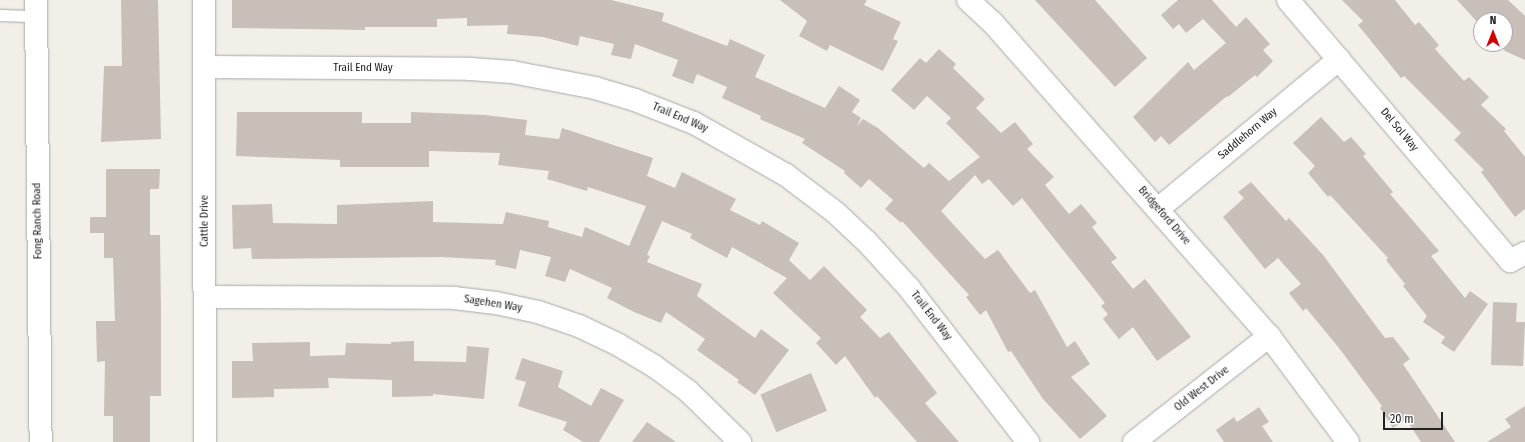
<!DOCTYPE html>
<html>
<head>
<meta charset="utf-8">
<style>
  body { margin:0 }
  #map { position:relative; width:1525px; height:442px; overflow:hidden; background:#f2efe9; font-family:"Fira Sans Condensed",sans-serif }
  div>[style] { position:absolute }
  .building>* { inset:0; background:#c7bfb8; transform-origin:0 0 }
  .roads { filter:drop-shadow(0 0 1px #a9a9a9) drop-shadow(0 0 1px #a9a9a9) }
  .service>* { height:11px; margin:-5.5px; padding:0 5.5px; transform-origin:5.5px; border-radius:5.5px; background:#fff }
  .minor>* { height:22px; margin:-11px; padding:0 11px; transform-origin:11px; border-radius:11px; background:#fff }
  .tertiary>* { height:22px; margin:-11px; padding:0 11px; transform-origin:11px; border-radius:11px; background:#fff }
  span { translate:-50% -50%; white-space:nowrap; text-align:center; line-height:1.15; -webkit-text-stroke:4px #fff; paint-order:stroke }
  .street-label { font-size:11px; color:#222 }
  .north { position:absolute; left:1473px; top:12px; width:40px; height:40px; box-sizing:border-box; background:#fff; border:1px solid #a7a7a7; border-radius:50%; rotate:0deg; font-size:11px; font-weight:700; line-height:16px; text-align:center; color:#222 }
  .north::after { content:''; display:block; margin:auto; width:14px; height:18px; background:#d40000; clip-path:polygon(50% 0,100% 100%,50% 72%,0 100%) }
  .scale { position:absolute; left:1383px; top:412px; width:60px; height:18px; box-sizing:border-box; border:2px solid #222; border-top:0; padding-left:5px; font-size:12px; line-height:14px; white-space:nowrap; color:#222; -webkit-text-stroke:3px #fff; paint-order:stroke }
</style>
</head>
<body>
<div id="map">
  <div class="building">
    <div style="clip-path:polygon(121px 0,158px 0,161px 139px,101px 142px,104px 66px,122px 66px)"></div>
    <div style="clip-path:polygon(232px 0,611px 0,664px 13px,662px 21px,727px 46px,730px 39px,765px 55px,755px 77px,825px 108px,839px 86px,860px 100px,852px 112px,861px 118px,857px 126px,863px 119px,878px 128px,924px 168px,929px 163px,949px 181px,980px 157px,946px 123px,951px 118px,927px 96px,914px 110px,891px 90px,920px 58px,926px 63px,939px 49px,956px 64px,953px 68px,985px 99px,976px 108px,1001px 133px,1015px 122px,1033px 144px,1027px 149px,1054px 177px,1045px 185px,1069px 214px,1081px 204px,1097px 223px,1092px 227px,1117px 258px,1111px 262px,1133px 289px,1145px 279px,1191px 337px,1157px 361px,1133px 327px,1119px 339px,1103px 319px,1108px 314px,1101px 306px,1105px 303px,1022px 198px,1013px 206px,989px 179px,982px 184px,975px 175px,941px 211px,985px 259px,998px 250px,1030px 293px,1035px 290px,1067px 347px,1075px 341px,1090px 364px,1071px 377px,1107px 416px,1080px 439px,1043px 399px,1011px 351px,1008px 352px,986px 310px,980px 315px,966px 297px,969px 295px,902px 221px,901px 223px,885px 209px,893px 200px,869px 179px,861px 188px,844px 173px,845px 171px,802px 143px,805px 139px,760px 119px,761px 116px,722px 98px,727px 87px,697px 74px,693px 84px,672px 76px,678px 60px,635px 44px,631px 59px,611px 55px,614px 44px,580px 36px,578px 46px,543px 37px,507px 34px,508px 25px,467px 26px,467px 18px,437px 19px,437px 27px,365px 27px,365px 30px,232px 28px)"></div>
    <div style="clip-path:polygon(780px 0,867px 0,864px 5px,901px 22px,893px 39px,898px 41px,883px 71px,830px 45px,827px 51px,799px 36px,807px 21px)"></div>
    <div style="clip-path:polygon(1035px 0,1095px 0,1147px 58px,1115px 87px)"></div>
    <div style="clip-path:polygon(1178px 0,1212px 0,1236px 27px,1246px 17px,1270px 44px,1263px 50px,1273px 61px,1257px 77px,1255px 75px,1228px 97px,1227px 96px,1169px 145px,1161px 136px,1155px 142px,1133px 117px,1188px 62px,1194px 70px,1226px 43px,1203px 19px,1186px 33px,1179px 24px,1173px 29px,1161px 15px)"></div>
    <div style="clip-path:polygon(1342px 0,1395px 0,1415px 25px,1419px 22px,1439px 45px,1435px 49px,1464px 81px,1469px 77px,1489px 97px,1481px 105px,1506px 129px,1504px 131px,1525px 157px,1525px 209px,1515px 217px,1481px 172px,1484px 170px,1454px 140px,1461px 133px,1404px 76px,1401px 78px,1358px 25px,1363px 21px)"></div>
    <div style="clip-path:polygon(1457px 0,1508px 0,1525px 16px,1525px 60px,1505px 51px,1500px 44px,1505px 44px,1505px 20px,1481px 20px,1481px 26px)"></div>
    <div style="clip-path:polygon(237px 112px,362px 112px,362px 123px,411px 123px,411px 112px,485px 115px,527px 120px,525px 135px,559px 139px,562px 128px,653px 158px,647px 176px,675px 188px,682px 172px,736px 199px,730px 210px,760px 225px,762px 221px,799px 243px,789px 260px,810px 280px,824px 266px,867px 310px,860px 317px,880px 338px,889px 332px,937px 393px,925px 403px,959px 442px,917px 442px,877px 396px,875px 398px,845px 356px,836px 365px,816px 343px,821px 338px,773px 293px,787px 278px,732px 247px,727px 258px,690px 238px,692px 234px,662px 221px,647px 255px,650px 256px,647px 262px,702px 284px,697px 296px,755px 338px,761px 329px,789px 350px,755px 395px,737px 382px,739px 380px,697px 350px,705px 339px,666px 312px,661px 323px,634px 312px,607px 298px,612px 288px,570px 269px,565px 282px,545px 276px,551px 257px,520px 250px,516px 269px,495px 265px,496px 260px,441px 257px,252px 259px,251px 248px,233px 249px,232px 205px,272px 204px,273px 223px,337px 224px,337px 205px,433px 201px,433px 222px,503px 224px,506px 212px,549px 221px,548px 227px,582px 237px,585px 227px,629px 246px,646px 206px,588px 187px,587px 191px,547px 179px,549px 171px,498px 165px,500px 153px,429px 151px,429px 167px,340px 167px,340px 160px,236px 156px)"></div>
    <div style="clip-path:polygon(1321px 117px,1344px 142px,1351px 137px,1366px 154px,1363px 156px,1393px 192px,1390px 194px,1439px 251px,1431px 256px,1465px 298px,1470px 291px,1488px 304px,1454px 352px,1441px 343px,1445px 337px,1423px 322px,1427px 316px,1403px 286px,1405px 284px,1386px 260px,1388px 258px,1330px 195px,1328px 197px,1308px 173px,1315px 166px,1293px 143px)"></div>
    <div style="clip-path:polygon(106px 169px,160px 169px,159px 189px,150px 189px,150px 235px,160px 235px,161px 309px,161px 396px,150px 396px,150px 442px,113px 442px,113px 416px,104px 416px,105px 361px,97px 362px,96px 321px,115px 321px,113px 258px,104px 258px,104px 233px,90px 233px,90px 217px,106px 217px)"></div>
    <div style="clip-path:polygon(1251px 182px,1286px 221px,1289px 218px,1323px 255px,1385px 338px,1393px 337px,1410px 359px,1403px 364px,1455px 442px,1421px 442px,1406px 419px,1393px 428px,1380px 408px,1382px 406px,1339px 348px,1306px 308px,1303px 311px,1289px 293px,1301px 284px,1278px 258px,1265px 269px,1223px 217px,1244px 198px,1238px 192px)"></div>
    <div style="clip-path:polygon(1493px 302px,1517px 303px,1516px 322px,1525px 322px,1523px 366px,1491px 365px)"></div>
    <div style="clip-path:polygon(414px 341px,414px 361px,466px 362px,467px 346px,489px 348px,484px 399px,433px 394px,433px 396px,392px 397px,392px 380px,328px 378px,329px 388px,274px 389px,274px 397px,232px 398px,232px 361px,253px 361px,252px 343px,310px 342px,310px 356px,345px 355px,346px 343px,391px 344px,391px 342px)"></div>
    <div style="clip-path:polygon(522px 358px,563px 371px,558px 387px,591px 406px,601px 388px,624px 400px,599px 442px,583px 442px,563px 430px,567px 422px,518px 406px,526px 382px,515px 379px)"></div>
    <div style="left:811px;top:373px;width:41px;height:55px;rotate:67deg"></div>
    <div style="clip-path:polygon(1525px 406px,1525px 442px,1487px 442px,1511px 427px,1505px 419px)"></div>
    <div style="clip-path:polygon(1259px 407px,1269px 422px,1262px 426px,1273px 442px,1224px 442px,1216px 430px,1234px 417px,1237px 422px)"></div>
    <div style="clip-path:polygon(647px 422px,676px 442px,632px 442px)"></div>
  </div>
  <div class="roads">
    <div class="service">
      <div style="left:0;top:15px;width:36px;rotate:2deg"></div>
    </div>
    <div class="minor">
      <div style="left:36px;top:0;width:442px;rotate:89.4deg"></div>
      <div style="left:204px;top:0;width:442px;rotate:89.9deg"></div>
      <div style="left:1288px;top:0;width:343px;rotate:49.6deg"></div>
      <div style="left:1510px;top:261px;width:17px;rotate:-28deg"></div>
      <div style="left:205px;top:67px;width:265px;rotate:0.4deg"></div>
      <div style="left:470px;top:69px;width:42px;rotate:4.1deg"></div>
      <div style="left:512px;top:72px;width:85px;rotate:10.9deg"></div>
      <div style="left:595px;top:88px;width:42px;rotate:16.7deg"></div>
      <div style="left:635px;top:100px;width:63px;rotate:21.3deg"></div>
      <div style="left:694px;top:123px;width:106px;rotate:29.5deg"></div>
      <div style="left:786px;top:175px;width:63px;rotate:37.2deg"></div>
      <div style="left:836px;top:213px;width:42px;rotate:43.1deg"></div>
      <div style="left:867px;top:242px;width:62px;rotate:47.6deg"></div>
      <div style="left:909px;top:288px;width:195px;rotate:52.3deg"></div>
      <div style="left:1158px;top:209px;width:235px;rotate:-39.6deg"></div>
      <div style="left:205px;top:297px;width:249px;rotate:0.2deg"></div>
      <div style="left:454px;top:298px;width:42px;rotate:6.8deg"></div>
      <div style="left:496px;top:303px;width:43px;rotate:12.1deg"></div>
      <div style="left:538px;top:312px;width:43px;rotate:18.9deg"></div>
      <div style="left:579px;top:326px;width:42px;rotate:25.3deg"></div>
      <div style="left:617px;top:344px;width:43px;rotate:30.7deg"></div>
      <div style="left:654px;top:366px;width:42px;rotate:36.3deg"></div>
      <div style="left:688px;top:391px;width:73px;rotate:44.4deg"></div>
      <div style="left:1134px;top:442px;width:172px;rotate:-38.1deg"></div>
    </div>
    <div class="tertiary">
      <div style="left:968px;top:0;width:33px;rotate:43deg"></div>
      <div style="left:992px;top:22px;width:419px;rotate:48.6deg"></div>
      <div style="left:1269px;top:336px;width:132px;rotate:53.3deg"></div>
    </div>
  </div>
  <div class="street-label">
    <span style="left:363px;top:68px">Trail End Way</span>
    <span style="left:680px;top:118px;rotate:23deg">Trail End Way</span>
    <span style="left:1399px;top:130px;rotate:50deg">Del Sol Way</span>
    <span style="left:1248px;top:134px;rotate:-40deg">Saddlehorn Way</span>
    <span style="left:1164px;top:216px;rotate:49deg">Bridgeford Drive</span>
    <span style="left:38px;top:221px;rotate:-91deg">Fong Ranch Road</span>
    <span style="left:205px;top:221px;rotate:-90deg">Cattle Drive</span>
    <span style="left:493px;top:304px;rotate:9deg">Sagehen Way</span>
    <span style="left:931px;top:316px;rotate:52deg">Trail End Way</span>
    <span style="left:1202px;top:389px;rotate:-38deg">Old West Drive</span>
  </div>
  <div class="north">N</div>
  <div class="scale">20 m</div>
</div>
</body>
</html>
